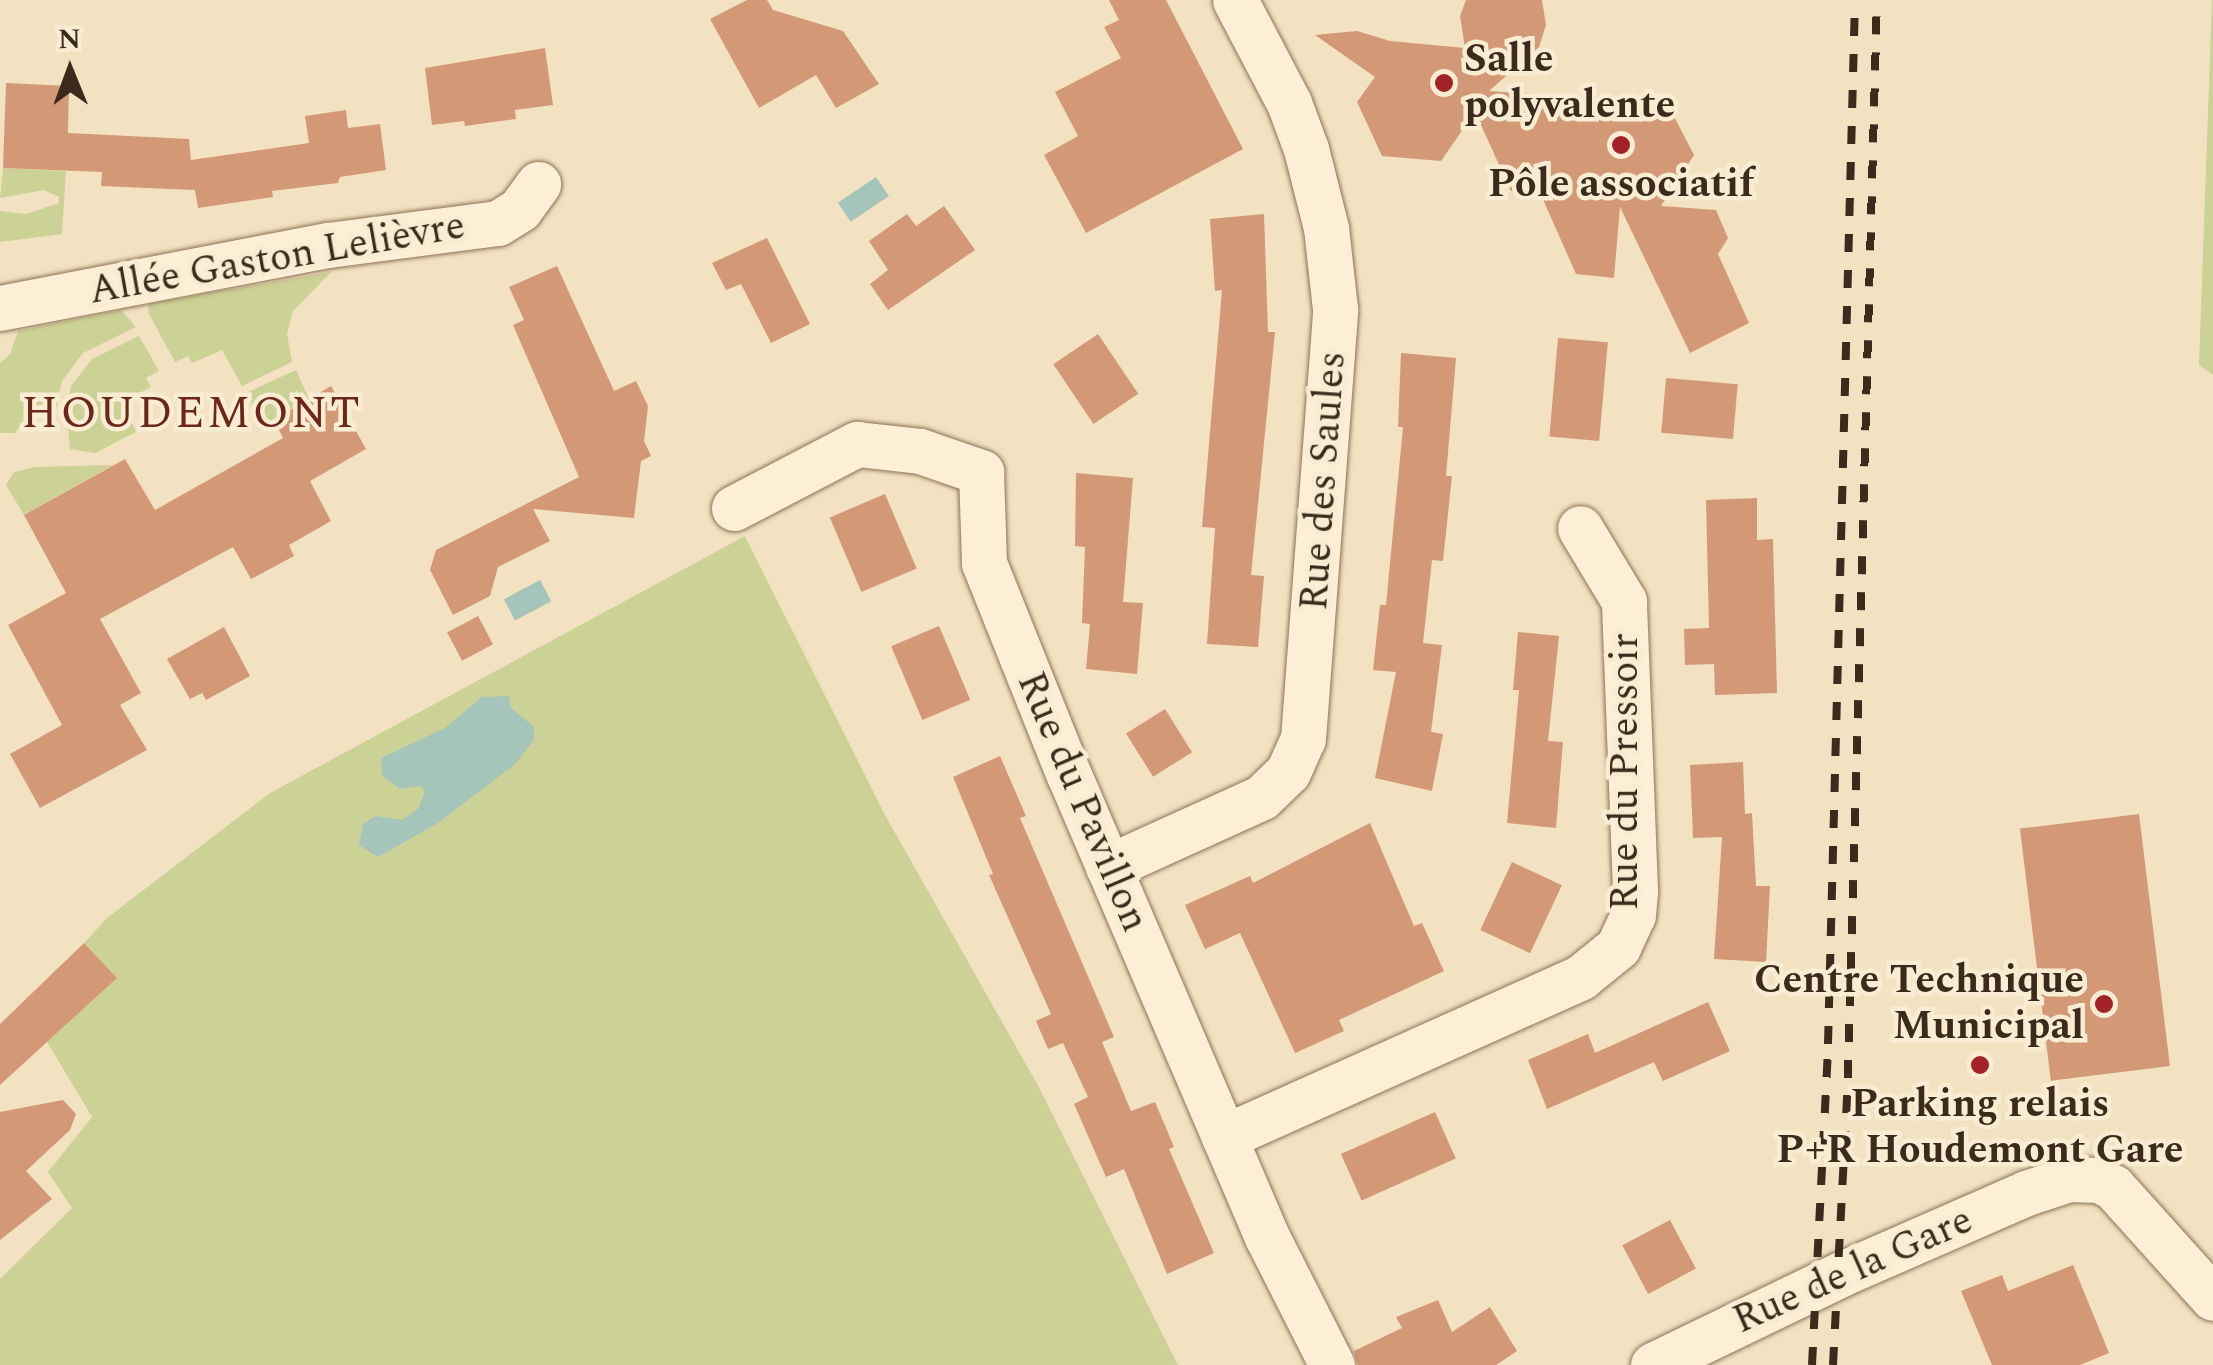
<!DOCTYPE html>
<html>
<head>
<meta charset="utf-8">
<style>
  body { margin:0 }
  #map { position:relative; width:2213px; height:1365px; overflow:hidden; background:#f2e2c2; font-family:Spectral,serif }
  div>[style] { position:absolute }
  .green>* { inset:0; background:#ccd195 }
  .water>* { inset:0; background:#a5c4ba; transform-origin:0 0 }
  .building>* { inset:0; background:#d39875; transform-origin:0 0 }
  .roads { filter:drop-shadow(0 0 2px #8e7257) drop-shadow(0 0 2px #8e7257) }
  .minor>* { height:45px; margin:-22.5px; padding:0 22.5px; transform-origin:22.5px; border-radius:22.5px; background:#fcefd6 }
  .rail>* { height:8px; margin-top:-4px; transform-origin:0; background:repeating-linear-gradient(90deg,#3c2b1d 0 18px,transparent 0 36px) }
  .dots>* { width:28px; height:28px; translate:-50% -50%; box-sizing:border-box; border:5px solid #f8ecd2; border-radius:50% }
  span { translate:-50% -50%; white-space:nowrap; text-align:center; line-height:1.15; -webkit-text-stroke:9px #f8ecd2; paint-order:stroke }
  .poi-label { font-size:40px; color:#3c2b1d; font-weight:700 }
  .left { translate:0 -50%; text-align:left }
  .right { translate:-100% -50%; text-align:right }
  .street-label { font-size:40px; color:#3c2b1d }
  .quarter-label { font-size:45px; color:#6d2718; letter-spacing:2.5px }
  .north { position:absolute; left:20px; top:20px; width:100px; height:100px; -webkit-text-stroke:8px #f8ecd2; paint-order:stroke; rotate:359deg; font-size:28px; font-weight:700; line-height:40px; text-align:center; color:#3c2b1d }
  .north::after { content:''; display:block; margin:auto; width:35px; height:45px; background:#3c2b1d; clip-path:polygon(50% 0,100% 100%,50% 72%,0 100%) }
</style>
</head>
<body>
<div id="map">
  <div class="green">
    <div style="clip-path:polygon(2212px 0,2213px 0,2213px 375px,2199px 365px)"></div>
    <div style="clip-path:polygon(3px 168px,66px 171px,62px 234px,0 242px,0 211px,26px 214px,59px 203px,59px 197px,44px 190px,0 198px)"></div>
    <div style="clip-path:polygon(331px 272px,293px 311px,287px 334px,292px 362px,242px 386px,222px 350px,192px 363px,188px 356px,175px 362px,149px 314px,148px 304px)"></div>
    <div style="clip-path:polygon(121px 310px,136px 327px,83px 353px,62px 381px,56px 408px,43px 404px,31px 408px,15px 433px,0 433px,0 363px,10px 354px,18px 331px)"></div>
    <div style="clip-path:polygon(139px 336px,159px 371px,146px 378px,151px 387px,122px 402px,136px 432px,95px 453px,70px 449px,66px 411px,71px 386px,92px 359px)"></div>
    <div style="clip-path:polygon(296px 370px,309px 399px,263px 425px,246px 393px)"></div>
    <div style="clip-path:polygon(113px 465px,24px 515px,6px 485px,14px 472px,35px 467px)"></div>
    <div style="clip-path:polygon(745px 536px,885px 815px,1040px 1089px,1178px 1365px,0 1365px,0 1279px,72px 1208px,48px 1172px,92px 1117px,47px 1042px,117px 978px,84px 943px,107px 918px,270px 793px)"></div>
  </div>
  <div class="water">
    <div style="left:876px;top:177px;width:23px;height:46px;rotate:56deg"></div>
    <div style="left:540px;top:580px;width:24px;height:41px;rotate:62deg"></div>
    <div style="clip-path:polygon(509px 696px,511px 708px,534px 727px,534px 740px,515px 764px,438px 823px,378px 857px,359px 845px,363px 824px,376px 816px,402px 820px,419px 808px,425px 790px,420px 786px,400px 789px,382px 776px,381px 758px,445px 728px,482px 697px)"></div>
  </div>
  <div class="building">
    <div style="clip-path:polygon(747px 0,767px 0,773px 10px,843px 31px,879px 84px,836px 108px,816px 75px,759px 108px,710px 19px)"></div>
    <div style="clip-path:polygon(1109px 0,1166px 0,1243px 149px,1086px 233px,1044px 155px,1078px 136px,1055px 92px,1121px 58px,1104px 27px,1119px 20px)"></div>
    <div style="clip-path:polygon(1466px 0,1542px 0,1546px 25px,1539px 47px,1489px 91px,1667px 103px,1694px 155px,1661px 206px,1716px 210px,1728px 238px,1718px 254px,1749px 323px,1690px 353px,1620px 207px,1614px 278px,1576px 274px,1541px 195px,1511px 191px,1475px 112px,1441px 161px,1382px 156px,1357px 102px,1375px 77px,1315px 35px,1357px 31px,1390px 41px,1465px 48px,1460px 16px)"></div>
    <div style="clip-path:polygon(545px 48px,553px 105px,515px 110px,516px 119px,465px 126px,464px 121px,432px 125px,425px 68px)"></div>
    <div style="clip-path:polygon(6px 83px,69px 86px,68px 133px,189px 139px,191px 160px,309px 143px,305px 116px,346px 110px,348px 128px,380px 124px,386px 170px,340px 177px,338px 183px,272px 191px,273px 197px,198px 208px,195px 190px,101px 186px,102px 172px,3px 168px)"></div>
    <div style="clip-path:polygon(944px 206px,975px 250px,888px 310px,870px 284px,888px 270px,869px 241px,907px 214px,916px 226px)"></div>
    <div style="clip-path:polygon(1264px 214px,1268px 332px,1275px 332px,1251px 575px,1264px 576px,1258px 647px,1207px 644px,1215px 528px,1202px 527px,1222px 290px,1215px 291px,1210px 219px)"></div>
    <div style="clip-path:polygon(767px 238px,810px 324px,771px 343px,741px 284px,726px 290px,712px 263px)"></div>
    <div style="clip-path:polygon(557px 266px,614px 391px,636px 381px,648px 406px,644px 441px,651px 456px,641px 461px,634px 518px,533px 509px,550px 541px,498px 567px,490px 596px,453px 615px,430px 570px,436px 550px,579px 477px,513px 325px,524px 320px,509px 287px)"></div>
    <div style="left:1098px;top:334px;width:72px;height:54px;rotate:56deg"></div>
    <div style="left:1558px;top:338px;width:50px;height:99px;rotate:5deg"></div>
    <div style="clip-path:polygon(1401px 353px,1456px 358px,1446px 476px,1452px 476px,1443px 561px,1432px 560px,1423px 643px,1442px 645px,1431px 732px,1443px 734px,1432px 791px,1375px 778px,1396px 672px,1373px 670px,1380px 605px,1386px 605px,1403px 427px,1398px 427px)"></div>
    <div style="left:1666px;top:378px;width:72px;height:55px;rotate:5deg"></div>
    <div style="clip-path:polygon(331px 386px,366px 449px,310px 481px,331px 521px,289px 545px,294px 556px,251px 579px,233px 547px,100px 619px,141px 693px,120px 705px,147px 750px,40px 808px,10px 754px,62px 725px,8px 625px,66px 593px,24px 515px,125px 459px,155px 510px,283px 438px,274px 420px)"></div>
    <div style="clip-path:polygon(1076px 473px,1133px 478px,1123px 602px,1143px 603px,1137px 674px,1086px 669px,1090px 624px,1082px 623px,1085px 547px,1075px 546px)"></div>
    <div style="left:885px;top:494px;width:81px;height:60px;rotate:67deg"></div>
    <div style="clip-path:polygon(1757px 498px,1757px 540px,1773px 539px,1777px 693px,1715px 695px,1714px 664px,1685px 665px,1684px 629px,1709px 628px,1706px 500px)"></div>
    <div style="left:478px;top:616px;width:32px;height:35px;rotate:62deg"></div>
    <div style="left:939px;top:626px;width:80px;height:52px;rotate:67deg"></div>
    <div style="clip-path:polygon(224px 627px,250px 676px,206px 700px,202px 693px,190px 699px,167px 659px)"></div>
    <div style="clip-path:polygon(1518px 632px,1559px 636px,1548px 741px,1563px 742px,1556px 828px,1507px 823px,1519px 690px,1513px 690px)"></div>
    <div style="left:1165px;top:709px;width:51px;height:46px;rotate:58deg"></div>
    <div style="clip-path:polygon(1000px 756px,1026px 816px,1020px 818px,1114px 1037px,1102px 1042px,1131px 1111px,1155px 1102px,1174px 1147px,1169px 1149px,1214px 1253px,1167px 1274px,1124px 1169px,1106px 1177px,1074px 1104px,1088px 1097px,1063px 1043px,1048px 1049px,1036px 1021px,1051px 1014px,989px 875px,993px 874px,953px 777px)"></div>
    <div style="clip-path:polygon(1743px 762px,1745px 814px,1752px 813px,1756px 886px,1770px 886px,1766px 962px,1714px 959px,1722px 837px,1693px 838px,1690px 765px)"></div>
    <div style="left:2139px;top:814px;width:254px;height:120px;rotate:83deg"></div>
    <div style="clip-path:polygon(1370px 823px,1414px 926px,1422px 923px,1444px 971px,1339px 1020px,1344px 1031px,1295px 1053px,1240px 933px,1205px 949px,1185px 905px,1250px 876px,1253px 883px)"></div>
    <div style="left:1512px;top:862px;width:55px;height:75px;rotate:25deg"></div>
    <div style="clip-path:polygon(84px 943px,117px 978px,0 1085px,0 1024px)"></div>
    <div style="clip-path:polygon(1708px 1002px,1730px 1051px,1663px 1081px,1654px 1062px,1547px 1109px,1528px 1060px,1588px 1034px,1595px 1053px)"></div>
    <div style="clip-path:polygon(63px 1100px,76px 1114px,70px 1130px,26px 1171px,52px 1199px,0 1240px,0 1112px)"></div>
    <div style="left:1435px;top:1112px;width:51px;height:103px;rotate:66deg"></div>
    <div style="left:1670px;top:1220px;width:55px;height:54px;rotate:62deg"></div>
    <div style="clip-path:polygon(2073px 1265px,2109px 1353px,2080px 1365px,1992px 1365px,1961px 1291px,2002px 1275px,2008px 1291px)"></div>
    <div style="clip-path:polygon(1438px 1300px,1452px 1332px,1490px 1307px,1517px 1351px,1496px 1365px,1358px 1365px,1354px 1351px,1402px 1328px,1396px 1317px)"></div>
  </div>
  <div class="roads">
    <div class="minor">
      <div style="left:0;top:308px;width:334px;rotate:-10.9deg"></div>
      <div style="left:328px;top:245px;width:171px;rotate:-7.4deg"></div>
      <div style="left:498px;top:223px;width:26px;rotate:-32deg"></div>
      <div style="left:520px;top:209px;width:31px;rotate:-54deg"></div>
      <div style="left:734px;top:508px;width:139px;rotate:-27.5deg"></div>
      <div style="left:857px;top:444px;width:63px;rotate:6.3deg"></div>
      <div style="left:920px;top:451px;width:65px;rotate:19deg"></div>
      <div style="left:981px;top:472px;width:91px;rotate:88.1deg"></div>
      <div style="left:984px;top:563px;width:228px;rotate:68.2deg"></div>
      <div style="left:1069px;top:775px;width:503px;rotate:66.8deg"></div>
      <div style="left:1267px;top:1237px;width:144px;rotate:63.1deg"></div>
      <div style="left:1108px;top:867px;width:169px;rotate:-24.4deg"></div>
      <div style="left:1262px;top:797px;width:36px;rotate:-44deg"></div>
      <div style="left:1288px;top:772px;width:36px;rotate:-66deg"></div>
      <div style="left:1303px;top:739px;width:431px;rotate:-85.7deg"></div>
      <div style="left:1335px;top:309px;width:81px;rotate:-96.3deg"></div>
      <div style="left:1326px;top:228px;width:81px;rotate:-104.2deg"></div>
      <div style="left:1306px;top:149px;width:49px;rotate:-110.3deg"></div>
      <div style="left:1289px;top:103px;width:116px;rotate:-117.7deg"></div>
      <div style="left:1224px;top:1137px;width:391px;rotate:-24.1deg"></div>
      <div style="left:1581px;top:977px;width:48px;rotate:-39deg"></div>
      <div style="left:1618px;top:947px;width:35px;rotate:-65deg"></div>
      <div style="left:1633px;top:915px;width:25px;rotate:-85deg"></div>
      <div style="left:1635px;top:890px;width:289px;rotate:-92.2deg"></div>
      <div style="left:1624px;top:601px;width:85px;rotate:-121.1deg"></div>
      <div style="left:1653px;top:1365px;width:209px;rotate:-25.8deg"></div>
      <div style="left:1841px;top:1274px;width:202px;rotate:-23.6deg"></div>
      <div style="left:2026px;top:1193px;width:45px;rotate:-18deg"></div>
      <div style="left:2069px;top:1179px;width:30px;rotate:2deg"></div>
      <div style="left:2099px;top:1180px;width:16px;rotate:27deg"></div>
      <div style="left:2113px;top:1187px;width:149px;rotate:48deg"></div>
    </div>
  </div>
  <div class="rail">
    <div style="left:1812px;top:1365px;width:321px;rotate:-87.1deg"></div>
    <div style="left:1828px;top:1044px;width:1044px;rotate:-88.52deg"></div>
    <div style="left:1833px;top:1365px;width:287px;rotate:-87deg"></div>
    <div style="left:1848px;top:1078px;width:1078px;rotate:-88.46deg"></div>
  </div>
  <div class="dots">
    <div style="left:1444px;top:83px;background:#a22228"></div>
    <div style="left:1621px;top:145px;background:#a22228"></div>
    <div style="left:2104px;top:1004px;background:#a22228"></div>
    <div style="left:1980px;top:1065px;background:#a22228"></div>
  </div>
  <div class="poi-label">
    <span class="left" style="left:1464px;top:83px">Salle<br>polyvalente</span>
    <span style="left:1621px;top:185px">Pôle associatif</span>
    <span class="right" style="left:2084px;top:1004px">Centre Technique<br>Municipal</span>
    <span style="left:1980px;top:1128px">Parking relais<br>P+R Houdemont Gare</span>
  </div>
  <div class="street-label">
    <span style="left:277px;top:259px;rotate:-10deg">Allée Gaston Lelièvre</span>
    <span style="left:1324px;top:481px;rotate:-86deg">Rue des Saules</span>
    <span style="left:1626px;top:772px;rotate:-90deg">Rue du Pressoir</span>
    <span style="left:1082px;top:802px;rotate:67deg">Rue du Pavillon</span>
    <span style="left:1853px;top:1271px;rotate:-24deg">Rue de la Gare</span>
  </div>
  <div class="quarter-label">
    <span style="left:192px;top:414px">HOUDEMONT</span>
  </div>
  <div class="north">N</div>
</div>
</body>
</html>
